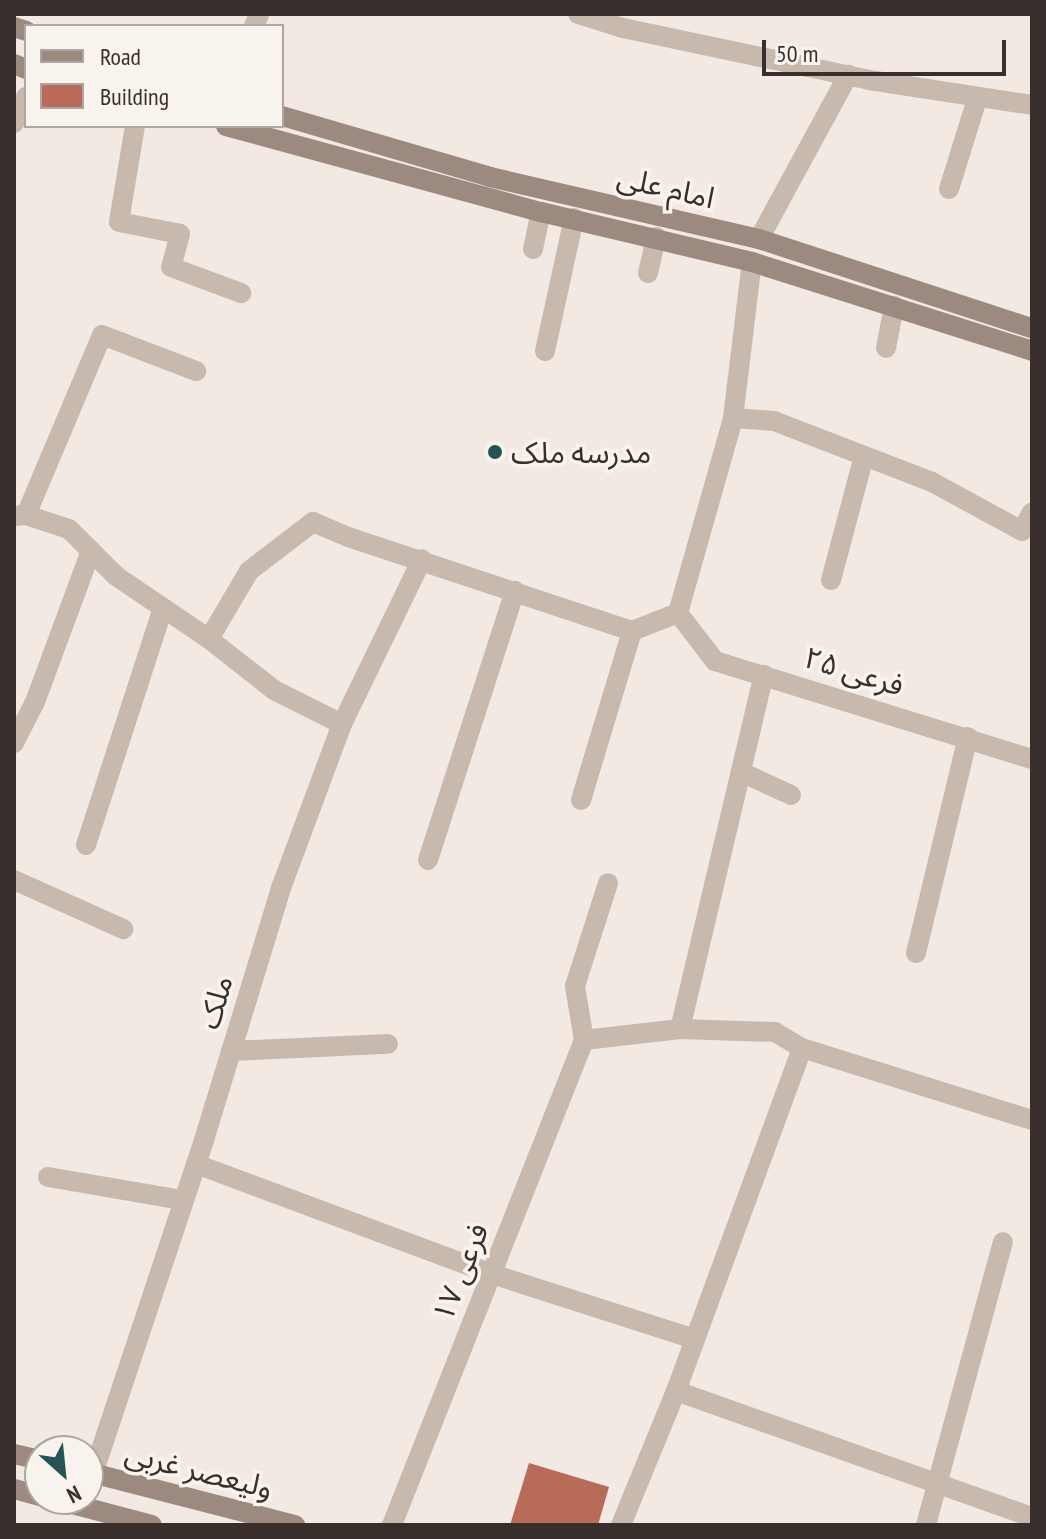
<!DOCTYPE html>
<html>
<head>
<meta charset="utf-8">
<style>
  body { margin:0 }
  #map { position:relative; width:1046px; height:1539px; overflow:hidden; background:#f1e9e2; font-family:"PT Sans Narrow","Noto Sans Arabic",sans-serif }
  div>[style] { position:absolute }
  .building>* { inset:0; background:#b86b59 }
  .minor>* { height:20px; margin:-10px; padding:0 10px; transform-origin:10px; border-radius:10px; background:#c8b9af }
  .secondary>* { height:20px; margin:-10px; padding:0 10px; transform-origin:10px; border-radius:10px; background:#9c8980 }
  .dots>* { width:22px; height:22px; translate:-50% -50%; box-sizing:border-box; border:4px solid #f9f3ee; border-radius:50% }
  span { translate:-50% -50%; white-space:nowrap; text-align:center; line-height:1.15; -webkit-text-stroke:7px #f9f3ee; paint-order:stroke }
  .street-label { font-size:30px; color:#382f2c }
  .poi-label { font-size:30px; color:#382f2c }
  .left { translate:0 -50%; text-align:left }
  .frame { position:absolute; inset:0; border:16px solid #382f2c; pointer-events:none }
  .legend { position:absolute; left:24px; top:24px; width:260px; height:104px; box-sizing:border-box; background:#f9f3ee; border:2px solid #aca5a0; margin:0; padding:10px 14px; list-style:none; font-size:24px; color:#382f2c }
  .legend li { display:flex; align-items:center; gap:16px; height:40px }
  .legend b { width:40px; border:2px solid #aca5a0 }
  .north { position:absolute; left:24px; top:1435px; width:80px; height:80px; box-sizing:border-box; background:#f9f3ee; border:2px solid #aca5a0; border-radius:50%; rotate:153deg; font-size:22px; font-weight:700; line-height:32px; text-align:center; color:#382f2c }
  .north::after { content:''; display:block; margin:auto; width:28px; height:36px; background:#265455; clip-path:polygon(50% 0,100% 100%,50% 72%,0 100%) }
  .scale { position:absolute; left:762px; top:40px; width:244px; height:36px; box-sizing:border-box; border:4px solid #382f2c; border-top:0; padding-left:10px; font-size:24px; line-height:28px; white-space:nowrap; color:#382f2c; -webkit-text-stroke:6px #f9f3ee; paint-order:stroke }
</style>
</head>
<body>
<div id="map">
  <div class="building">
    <div style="clip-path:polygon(529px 1463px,609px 1487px,598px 1525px,510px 1525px)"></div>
  </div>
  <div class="minor">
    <div style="left:578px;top:14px;width:47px;rotate:17.3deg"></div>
    <div style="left:623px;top:28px;width:251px;rotate:11.9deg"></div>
    <div style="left:869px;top:80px;width:165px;rotate:8.7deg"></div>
    <div style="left:254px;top:26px;width:13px;rotate:-67deg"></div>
    <div style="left:14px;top:123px;width:29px;rotate:-65deg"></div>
    <div style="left:135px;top:126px;width:97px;rotate:99.5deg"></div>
    <div style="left:119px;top:222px;width:62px;rotate:11.1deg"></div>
    <div style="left:180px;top:234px;width:34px;rotate:105deg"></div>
    <div style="left:171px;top:267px;width:75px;rotate:20.4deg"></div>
    <div style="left:949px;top:189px;width:94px;rotate:-72.7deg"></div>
    <div style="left:759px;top:239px;width:187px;rotate:-61.5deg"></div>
    <div style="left:533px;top:249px;width:38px;rotate:-78deg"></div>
    <div style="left:648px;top:273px;width:37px;rotate:-77deg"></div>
    <div style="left:886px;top:348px;width:43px;rotate:-79.2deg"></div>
    <div style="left:545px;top:351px;width:136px;rotate:-77.7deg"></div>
    <div style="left:733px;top:418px;width:157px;rotate:-83.1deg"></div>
    <div style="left:26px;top:515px;width:45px;rotate:18deg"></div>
    <div style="left:69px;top:529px;width:66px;rotate:45deg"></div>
    <div style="left:116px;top:576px;width:112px;rotate:34.1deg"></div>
    <div style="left:209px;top:639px;width:83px;rotate:38.1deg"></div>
    <div style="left:274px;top:690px;width:76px;rotate:26.6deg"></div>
    <div style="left:14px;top:516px;width:12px;rotate:-5deg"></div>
    <div style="left:26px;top:515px;width:195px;rotate:-67.1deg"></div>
    <div style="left:102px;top:335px;width:101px;rotate:21deg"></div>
    <div style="left:831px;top:580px;width:128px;rotate:-75.1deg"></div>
    <div style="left:678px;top:613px;width:61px;rotate:52.4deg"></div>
    <div style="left:715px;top:661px;width:332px;rotate:17.2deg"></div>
    <div style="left:209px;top:639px;width:79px;rotate:-59.5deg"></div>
    <div style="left:249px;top:571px;width:81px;rotate:-37.4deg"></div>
    <div style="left:313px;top:522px;width:38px;rotate:23deg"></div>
    <div style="left:348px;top:537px;width:299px;rotate:18.3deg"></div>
    <div style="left:632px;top:631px;width:49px;rotate:-21.4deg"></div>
    <div style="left:678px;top:613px;width:203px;rotate:-74.2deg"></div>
    <div style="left:733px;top:418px;width:41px;rotate:4.2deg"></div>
    <div style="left:774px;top:421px;width:169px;rotate:21.1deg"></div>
    <div style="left:932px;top:482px;width:102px;rotate:28.6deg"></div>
    <div style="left:1022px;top:531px;width:21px;rotate:-62deg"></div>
    <div style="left:14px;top:743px;width:46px;rotate:-62.9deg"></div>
    <div style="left:35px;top:702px;width:161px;rotate:-69.7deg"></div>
    <div style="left:741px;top:772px;width:55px;rotate:24.7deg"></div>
    <div style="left:581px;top:800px;width:177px;rotate:-73.2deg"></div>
    <div style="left:86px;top:845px;width:249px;rotate:-72deg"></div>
    <div style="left:428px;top:860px;width:283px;rotate:-72.1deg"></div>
    <div style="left:14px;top:880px;width:120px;rotate:24.2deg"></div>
    <div style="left:916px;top:953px;width:222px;rotate:-76.5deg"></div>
    <div style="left:680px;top:1029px;width:364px;rotate:-76.7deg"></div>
    <div style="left:584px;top:1040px;width:97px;rotate:-6.5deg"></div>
    <div style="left:680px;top:1029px;width:95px;rotate:1.8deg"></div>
    <div style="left:775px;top:1032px;width:31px;rotate:31deg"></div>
    <div style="left:802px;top:1048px;width:241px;rotate:17.4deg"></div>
    <div style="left:584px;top:1040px;width:55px;rotate:-99.5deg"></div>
    <div style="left:575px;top:986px;width:108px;rotate:-72.2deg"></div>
    <div style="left:231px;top:1051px;width:157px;rotate:-2.6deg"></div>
    <div style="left:196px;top:1164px;width:316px;rotate:20.4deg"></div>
    <div style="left:492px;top:1274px;width:213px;rotate:17.8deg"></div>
    <div style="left:48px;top:1177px;width:135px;rotate:9.8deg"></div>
    <div style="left:676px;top:1391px;width:378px;rotate:19.5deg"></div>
    <div style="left:93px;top:1474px;width:352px;rotate:-71.6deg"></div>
    <div style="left:204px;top:1140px;width:264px;rotate:-73deg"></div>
    <div style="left:281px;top:888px;width:175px;rotate:-69.6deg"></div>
    <div style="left:342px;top:724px;width:183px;rotate:-64.1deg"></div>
    <div style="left:392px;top:1525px;width:522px;rotate:-68.4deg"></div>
    <div style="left:621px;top:1525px;width:145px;rotate:-67.7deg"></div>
    <div style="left:676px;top:1391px;width:365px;rotate:-69.8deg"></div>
    <div style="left:926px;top:1525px;width:293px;rotate:-74.8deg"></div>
  </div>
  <div class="secondary">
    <div style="left:14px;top:27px;width:13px;rotate:18deg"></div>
    <div style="left:14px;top:64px;width:13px;rotate:23deg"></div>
    <div style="left:282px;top:116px;width:217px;rotate:16.3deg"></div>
    <div style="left:490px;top:177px;width:276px;rotate:13deg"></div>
    <div style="left:759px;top:239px;width:287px;rotate:18.1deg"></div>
    <div style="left:226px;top:126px;width:327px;rotate:15.3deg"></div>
    <div style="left:541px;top:212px;width:217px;rotate:13.3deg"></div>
    <div style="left:752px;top:262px;width:294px;rotate:17.6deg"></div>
    <div style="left:14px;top:1454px;width:27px;rotate:13deg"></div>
    <div style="left:88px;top:1472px;width:214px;rotate:14.4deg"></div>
    <div style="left:14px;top:1489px;width:27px;rotate:15deg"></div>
    <div style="left:53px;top:1499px;width:102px;rotate:14.7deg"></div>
  </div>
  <div class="dots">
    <div style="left:495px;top:452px;background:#265455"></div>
  </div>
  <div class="street-label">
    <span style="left:666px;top:187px;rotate:13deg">امام علی</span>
    <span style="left:854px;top:671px;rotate:17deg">فرعی ۲۵</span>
    <span style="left:215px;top:1002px;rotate:-73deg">ملک</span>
    <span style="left:460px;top:1272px;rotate:-68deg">فرعی ۱۷</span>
    <span style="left:199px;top:1470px;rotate:14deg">ولیعصر غربی</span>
  </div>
  <div class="poi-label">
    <span class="left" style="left:511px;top:452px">مدرسه ملک</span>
  </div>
  <div class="frame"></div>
  <ul class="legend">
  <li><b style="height:10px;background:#9c8980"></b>Road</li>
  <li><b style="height:22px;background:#b86b59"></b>Building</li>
  </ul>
  <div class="north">N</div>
  <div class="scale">50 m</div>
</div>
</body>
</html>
